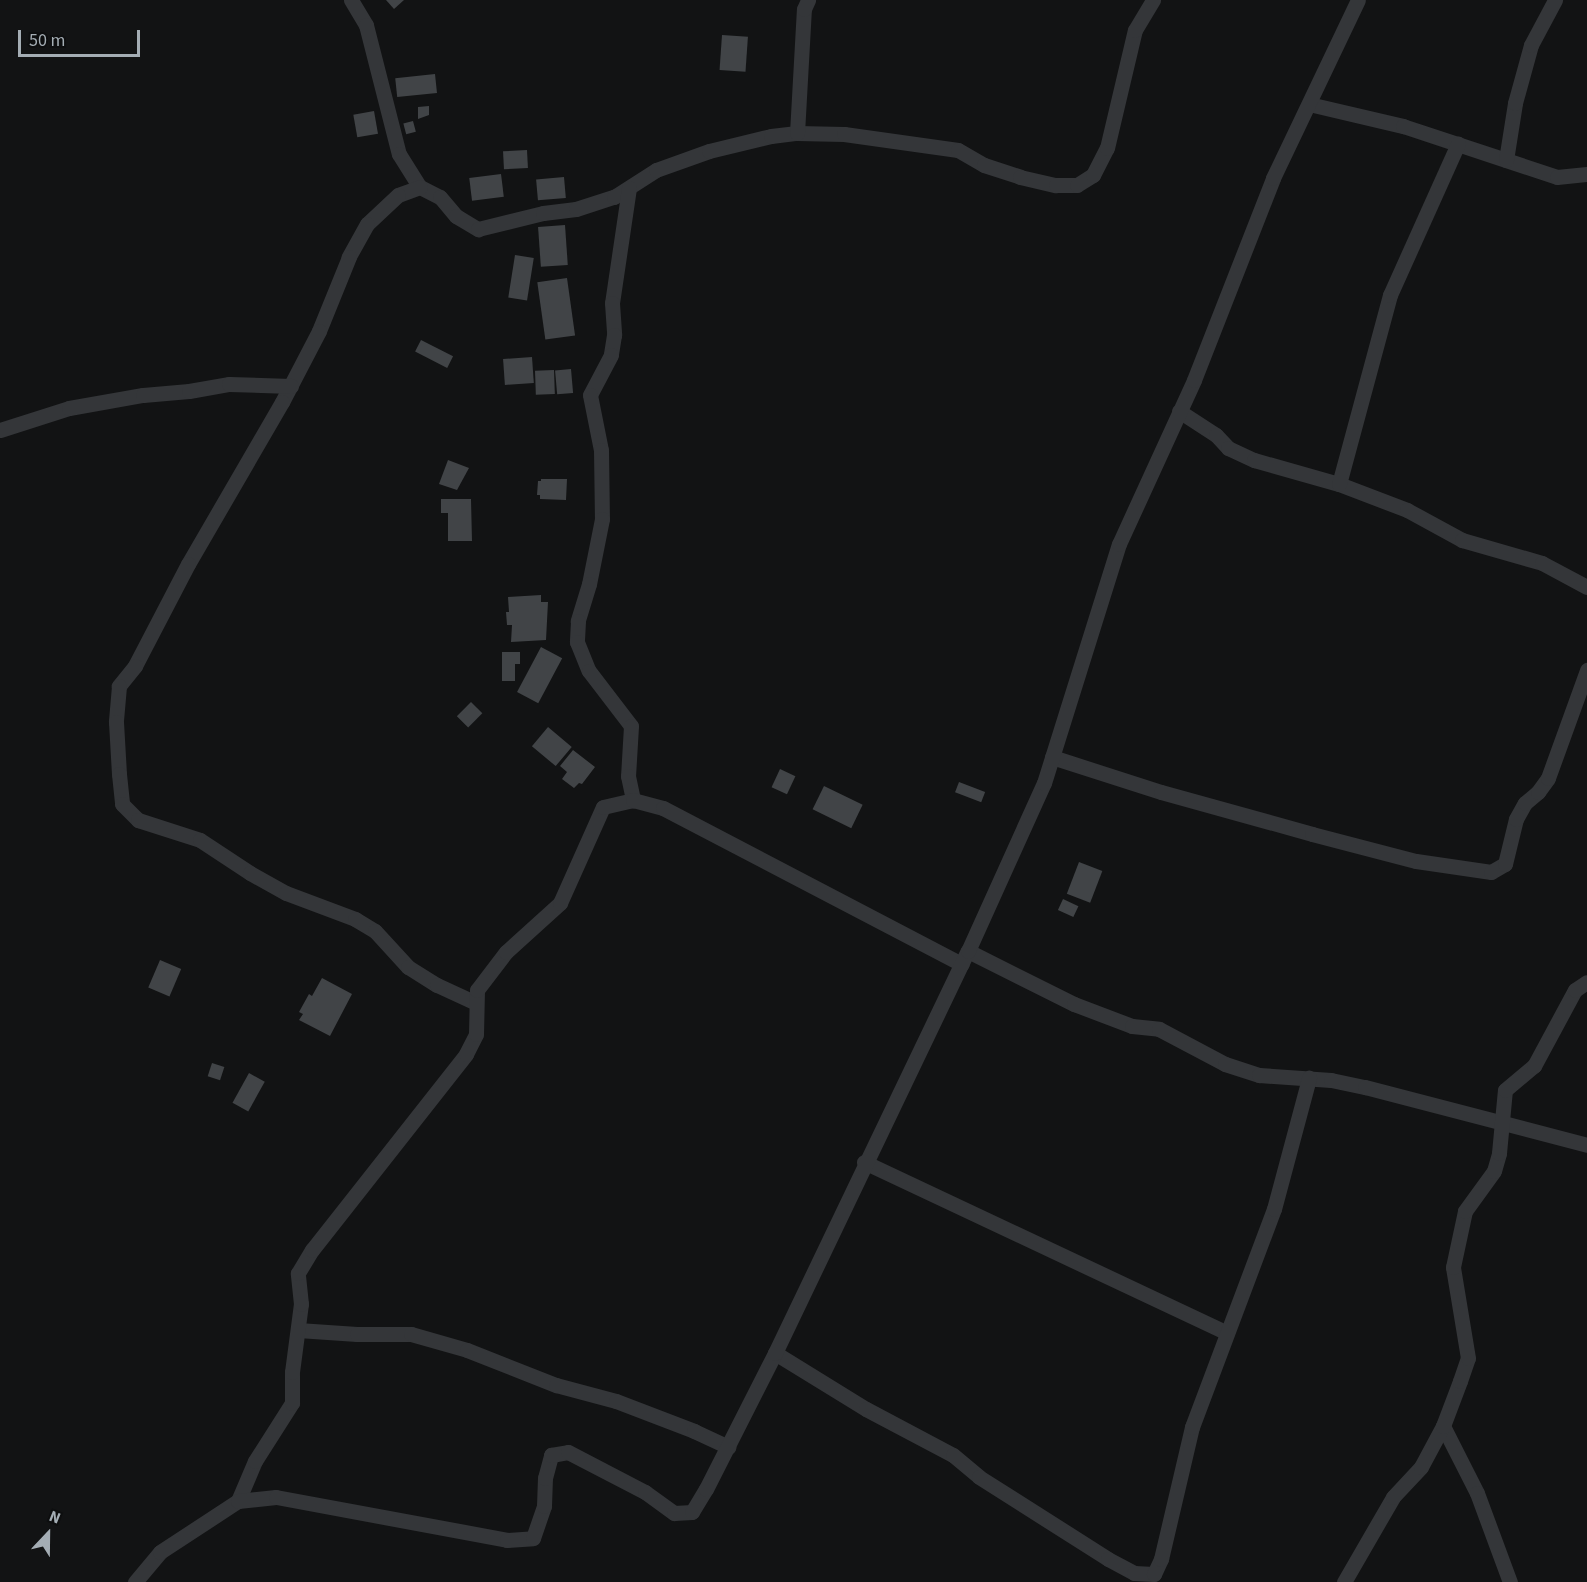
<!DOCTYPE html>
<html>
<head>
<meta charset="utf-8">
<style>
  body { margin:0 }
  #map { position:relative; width:1587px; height:1582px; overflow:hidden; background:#121314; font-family:"Source Sans 3",sans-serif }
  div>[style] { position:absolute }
  .building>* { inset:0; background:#414447; transform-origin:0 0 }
  .minor>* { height:15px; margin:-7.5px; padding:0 7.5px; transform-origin:7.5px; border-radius:7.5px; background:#343639 }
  span { translate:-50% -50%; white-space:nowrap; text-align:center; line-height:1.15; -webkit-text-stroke:5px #0d0e0f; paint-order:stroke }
  .north { position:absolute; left:18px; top:1504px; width:60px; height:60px; -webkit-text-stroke:4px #0d0e0f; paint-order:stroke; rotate:22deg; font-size:16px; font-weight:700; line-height:24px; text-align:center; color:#a4adb4 }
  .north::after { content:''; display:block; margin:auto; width:21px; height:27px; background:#a4adb4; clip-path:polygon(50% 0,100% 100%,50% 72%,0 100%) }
  .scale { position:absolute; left:18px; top:30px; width:122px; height:27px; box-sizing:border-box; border:3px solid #a4adb4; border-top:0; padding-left:8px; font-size:18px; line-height:21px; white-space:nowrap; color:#a4adb4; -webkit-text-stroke:4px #0d0e0f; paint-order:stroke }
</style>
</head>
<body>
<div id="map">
  <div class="building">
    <div style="clip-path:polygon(386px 0,404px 0,394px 9px)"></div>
    <div style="left:722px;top:35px;width:26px;height:35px;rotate:4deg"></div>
    <div style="left:435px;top:74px;width:19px;height:40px;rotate:84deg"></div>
    <div style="clip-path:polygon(429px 106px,429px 115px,418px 119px,418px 107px)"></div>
    <div style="left:374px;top:111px;width:23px;height:21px;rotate:80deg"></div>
    <div style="left:413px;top:121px;width:11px;height:10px;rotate:75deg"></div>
    <div style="left:527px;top:150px;width:18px;height:24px;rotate:87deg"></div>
    <div style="left:501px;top:174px;width:23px;height:32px;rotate:83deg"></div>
    <div style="left:564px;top:177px;width:21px;height:28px;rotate:85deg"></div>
    <div style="left:565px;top:225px;width:40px;height:27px;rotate:86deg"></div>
    <div style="left:515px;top:255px;width:19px;height:43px;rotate:9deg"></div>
    <div style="left:567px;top:278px;width:58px;height:30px;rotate:82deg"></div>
    <div style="left:421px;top:340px;width:36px;height:13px;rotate:27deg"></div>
    <div style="left:532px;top:357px;width:26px;height:29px;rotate:86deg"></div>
    <div style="left:571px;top:369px;width:24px;height:16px;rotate:85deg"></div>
    <div style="left:554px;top:370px;width:24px;height:19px;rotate:88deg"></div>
    <div style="clip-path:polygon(448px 460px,469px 468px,457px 490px,439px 484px)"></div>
    <div style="clip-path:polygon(541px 479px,567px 479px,566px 500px,540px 499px,540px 495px,537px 495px,538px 481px,541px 481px)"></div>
    <div style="clip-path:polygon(441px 499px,471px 499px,472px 541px,448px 541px,448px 513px,441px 513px)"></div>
    <div style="clip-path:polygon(541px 595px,541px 602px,548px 602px,546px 640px,511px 642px,512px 625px,507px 625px,506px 612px,509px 612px,508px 597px)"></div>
    <div style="left:541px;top:647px;width:24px;height:51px;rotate:28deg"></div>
    <div style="clip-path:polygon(502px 652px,520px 652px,520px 664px,515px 664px,515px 681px,502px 681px)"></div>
    <div style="left:471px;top:702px;width:16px;height:20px;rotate:45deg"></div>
    <div style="left:548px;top:727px;width:31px;height:25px;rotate:40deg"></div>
    <div style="clip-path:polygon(573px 750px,595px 767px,582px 784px,579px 783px,574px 788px,562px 779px,567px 772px,560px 766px)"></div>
    <div style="left:780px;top:769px;width:17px;height:20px;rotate:25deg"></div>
    <div style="left:959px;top:782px;width:28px;height:11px;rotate:21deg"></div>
    <div style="left:824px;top:786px;width:43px;height:26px;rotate:26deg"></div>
    <div style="left:1079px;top:862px;width:25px;height:34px;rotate:21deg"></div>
    <div style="left:1063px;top:899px;width:17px;height:12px;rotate:25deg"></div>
    <div style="left:160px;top:960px;width:23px;height:30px;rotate:23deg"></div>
    <div style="clip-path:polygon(322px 978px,352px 994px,330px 1036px,299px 1020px,303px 1014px,299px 1012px,309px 994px,312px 996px)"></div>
    <div style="left:212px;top:1063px;width:13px;height:14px;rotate:18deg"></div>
    <div style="left:249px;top:1073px;width:18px;height:34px;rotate:29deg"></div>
  </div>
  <div class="minor">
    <div style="left:351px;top:0;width:29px;rotate:59deg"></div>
    <div style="left:366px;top:25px;width:133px;rotate:75.7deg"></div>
    <div style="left:399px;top:154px;width:39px;rotate:58deg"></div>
    <div style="left:420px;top:187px;width:22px;rotate:27deg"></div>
    <div style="left:440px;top:197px;width:25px;rotate:50deg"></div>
    <div style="left:456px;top:216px;width:26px;rotate:31deg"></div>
    <div style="left:478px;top:229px;width:67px;rotate:-13.8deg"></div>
    <div style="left:543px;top:213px;width:33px;rotate:-7deg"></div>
    <div style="left:576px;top:209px;width:40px;rotate:-18deg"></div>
    <div style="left:614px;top:197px;width:50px;rotate:-32.7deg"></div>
    <div style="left:656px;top:170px;width:56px;rotate:-19.7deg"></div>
    <div style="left:709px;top:151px;width:64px;rotate:-13.6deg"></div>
    <div style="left:771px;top:136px;width:26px;rotate:-7deg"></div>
    <div style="left:797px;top:133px;width:47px;rotate:1.2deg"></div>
    <div style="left:844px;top:134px;width:115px;rotate:8deg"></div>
    <div style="left:958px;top:150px;width:30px;rotate:30deg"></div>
    <div style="left:984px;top:165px;width:38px;rotate:18deg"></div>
    <div style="left:1020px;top:177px;width:37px;rotate:13deg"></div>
    <div style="left:1056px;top:185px;width:21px"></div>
    <div style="left:1077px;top:185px;width:19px;rotate:-32deg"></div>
    <div style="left:1093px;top:175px;width:30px;rotate:-63deg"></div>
    <div style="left:1107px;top:148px;width:121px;rotate:-76.7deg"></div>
    <div style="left:1135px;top:30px;width:35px;rotate:-59deg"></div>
    <div style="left:1309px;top:104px;width:97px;rotate:13.2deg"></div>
    <div style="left:1403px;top:126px;width:162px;rotate:18.3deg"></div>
    <div style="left:1557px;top:177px;width:30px;rotate:-6deg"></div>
    <div style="left:797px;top:133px;width:124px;rotate:-86.8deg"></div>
    <div style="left:804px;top:9px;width:10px;rotate:-66deg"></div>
    <div style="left:1506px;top:160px;width:58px;rotate:-81deg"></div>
    <div style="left:1515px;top:103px;width:60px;rotate:-74.6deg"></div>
    <div style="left:1531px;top:45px;width:51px;rotate:-61.9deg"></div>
    <div style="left:420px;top:187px;width:23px;rotate:160deg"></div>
    <div style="left:398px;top:195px;width:42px;rotate:136.9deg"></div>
    <div style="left:367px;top:224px;width:38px;rotate:119deg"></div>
    <div style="left:349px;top:257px;width:80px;rotate:112.1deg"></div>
    <div style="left:319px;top:331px;width:80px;rotate:117.5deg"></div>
    <div style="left:282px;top:402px;width:187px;rotate:120.1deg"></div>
    <div style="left:188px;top:564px;width:115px;rotate:117.5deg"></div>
    <div style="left:135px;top:666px;width:26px;rotate:129deg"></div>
    <div style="left:119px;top:686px;width:36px;rotate:95deg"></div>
    <div style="left:116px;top:722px;width:52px;rotate:86.7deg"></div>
    <div style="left:119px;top:774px;width:30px;rotate:84deg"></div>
    <div style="left:122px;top:804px;width:23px;rotate:45deg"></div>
    <div style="left:138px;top:820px;width:65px;rotate:17.9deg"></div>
    <div style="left:200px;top:840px;width:60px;rotate:33.4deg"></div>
    <div style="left:250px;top:873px;width:41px;rotate:29.1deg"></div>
    <div style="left:286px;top:893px;width:74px;rotate:20.6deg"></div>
    <div style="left:355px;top:919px;width:23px;rotate:31deg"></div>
    <div style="left:375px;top:931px;width:49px;rotate:47.5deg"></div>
    <div style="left:408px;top:967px;width:34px;rotate:32deg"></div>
    <div style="left:437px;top:985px;width:43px;rotate:24.8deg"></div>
    <div style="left:629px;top:188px;width:116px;rotate:98.4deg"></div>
    <div style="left:612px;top:303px;width:32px;rotate:86deg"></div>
    <div style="left:614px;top:335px;width:20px;rotate:99deg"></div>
    <div style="left:611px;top:355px;width:45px;rotate:117.7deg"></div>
    <div style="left:590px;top:395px;width:56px;rotate:78.7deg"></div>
    <div style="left:601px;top:450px;width:69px;rotate:89.2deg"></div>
    <div style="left:602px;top:519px;width:66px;rotate:101.3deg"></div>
    <div style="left:589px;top:584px;width:39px;rotate:107deg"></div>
    <div style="left:578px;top:621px;width:21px;rotate:93deg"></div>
    <div style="left:577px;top:642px;width:31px;rotate:68deg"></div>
    <div style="left:589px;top:671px;width:69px;rotate:52.6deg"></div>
    <div style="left:631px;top:726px;width:50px;rotate:93.4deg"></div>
    <div style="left:628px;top:776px;width:25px;rotate:78deg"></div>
    <div style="left:1179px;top:411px;width:44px;rotate:33deg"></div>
    <div style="left:1216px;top:435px;width:18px;rotate:47deg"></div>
    <div style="left:1228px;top:448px;width:29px;rotate:25deg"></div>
    <div style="left:1254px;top:460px;width:88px;rotate:15.8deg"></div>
    <div style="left:1339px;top:484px;width:73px;rotate:20.9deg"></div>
    <div style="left:1407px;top:510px;width:63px;rotate:28.6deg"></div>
    <div style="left:1462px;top:540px;width:83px;rotate:16deg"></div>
    <div style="left:1542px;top:563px;width:51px;rotate:28.1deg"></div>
    <div style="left:0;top:430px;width:72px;rotate:-17.7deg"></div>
    <div style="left:69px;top:408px;width:75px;rotate:-10deg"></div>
    <div style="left:143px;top:395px;width:46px;rotate:-5deg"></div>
    <div style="left:189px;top:391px;width:41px;rotate:-9.9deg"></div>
    <div style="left:229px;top:384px;width:62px;rotate:1.8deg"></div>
    <div style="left:1339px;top:484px;width:196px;rotate:-74.9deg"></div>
    <div style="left:1390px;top:295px;width:166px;rotate:-65.8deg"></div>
    <div style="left:1052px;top:757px;width:114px;rotate:17.8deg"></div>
    <div style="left:1161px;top:792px;width:157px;rotate:15.5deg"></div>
    <div style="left:1312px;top:834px;width:107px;rotate:14.6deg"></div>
    <div style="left:1416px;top:861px;width:76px;rotate:8.3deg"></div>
    <div style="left:1491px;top:872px;width:16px;rotate:-30deg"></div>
    <div style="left:1505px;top:864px;width:46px;rotate:-76.3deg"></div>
    <div style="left:1516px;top:819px;width:18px;rotate:-61deg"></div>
    <div style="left:1525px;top:803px;width:17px;rotate:-40deg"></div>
    <div style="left:1538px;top:792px;width:17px;rotate:-54deg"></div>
    <div style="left:1548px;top:778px;width:115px;rotate:-70.1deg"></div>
    <div style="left:968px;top:951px;width:119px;rotate:26.6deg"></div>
    <div style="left:1074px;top:1004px;width:62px;rotate:20.8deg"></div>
    <div style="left:1132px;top:1026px;width:27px;rotate:6deg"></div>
    <div style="left:1159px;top:1029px;width:75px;rotate:27.9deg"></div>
    <div style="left:1225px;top:1064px;width:36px;rotate:18deg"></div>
    <div style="left:1259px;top:1075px;width:72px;rotate:4deg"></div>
    <div style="left:1331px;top:1080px;width:35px;rotate:12deg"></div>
    <div style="left:1365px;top:1087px;width:229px;rotate:14.6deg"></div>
    <div style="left:864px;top:1162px;width:401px;rotate:25.2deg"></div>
    <div style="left:298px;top:1330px;width:59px;rotate:3.9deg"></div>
    <div style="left:357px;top:1334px;width:54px"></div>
    <div style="left:411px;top:1334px;width:58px;rotate:15.9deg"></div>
    <div style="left:467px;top:1350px;width:96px;rotate:21.5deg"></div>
    <div style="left:556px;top:1385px;width:62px;rotate:14.9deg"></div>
    <div style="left:616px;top:1401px;width:84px;rotate:21deg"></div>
    <div style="left:694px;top:1431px;width:38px;rotate:25deg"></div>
    <div style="left:775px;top:1353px;width:107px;rotate:31.6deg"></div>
    <div style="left:866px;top:1409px;width:98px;rotate:27.9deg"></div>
    <div style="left:953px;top:1455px;width:34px;rotate:40deg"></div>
    <div style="left:979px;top:1477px;width:153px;rotate:32.4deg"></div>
    <div style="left:1108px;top:1559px;width:30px;rotate:28deg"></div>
    <div style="left:1134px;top:1573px;width:20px;rotate:3deg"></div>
    <div style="left:1154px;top:1574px;width:17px;rotate:-65deg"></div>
    <div style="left:1161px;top:1559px;width:136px;rotate:-76.8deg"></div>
    <div style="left:1192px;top:1427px;width:233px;rotate:-69.4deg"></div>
    <div style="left:1274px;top:1209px;width:136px;rotate:-75deg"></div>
    <div style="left:1443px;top:1426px;width:75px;rotate:63.1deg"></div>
    <div style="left:1477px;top:1493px;width:95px;rotate:69.7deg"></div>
    <div style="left:238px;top:1501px;width:43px;rotate:-67deg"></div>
    <div style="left:255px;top:1461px;width:69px;rotate:-57.5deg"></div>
    <div style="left:292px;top:1403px;width:31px;rotate:-90deg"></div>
    <div style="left:292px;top:1372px;width:69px;rotate:-82.5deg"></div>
    <div style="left:301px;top:1304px;width:31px;rotate:-96deg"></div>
    <div style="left:298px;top:1273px;width:27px;rotate:-59deg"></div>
    <div style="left:312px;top:1250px;width:249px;rotate:-51.8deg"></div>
    <div style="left:466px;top:1054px;width:22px;rotate:-63deg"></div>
    <div style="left:476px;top:1034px;width:44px;rotate:-88.7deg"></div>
    <div style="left:477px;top:990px;width:48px;rotate:-52.7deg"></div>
    <div style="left:506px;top:952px;width:73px;rotate:-42.2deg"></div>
    <div style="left:560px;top:903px;width:105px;rotate:-65.9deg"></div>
    <div style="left:603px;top:807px;width:31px;rotate:-13deg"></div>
    <div style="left:633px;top:800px;width:31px;rotate:15deg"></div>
    <div style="left:663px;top:808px;width:337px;rotate:27.6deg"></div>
    <div style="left:135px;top:1582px;width:39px;rotate:-50deg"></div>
    <div style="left:160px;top:1552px;width:93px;rotate:-33.2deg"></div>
    <div style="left:238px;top:1501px;width:38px;rotate:-6deg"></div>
    <div style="left:276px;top:1497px;width:235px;rotate:10.5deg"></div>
    <div style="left:507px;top:1540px;width:26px;rotate:-4deg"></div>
    <div style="left:533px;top:1538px;width:34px;rotate:-71deg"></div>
    <div style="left:544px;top:1506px;width:28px;rotate:-88deg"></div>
    <div style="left:545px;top:1478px;width:24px;rotate:-75deg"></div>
    <div style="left:551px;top:1455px;width:17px;rotate:-10deg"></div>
    <div style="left:568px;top:1452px;width:87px;rotate:27.5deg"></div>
    <div style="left:645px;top:1492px;width:36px;rotate:36deg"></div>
    <div style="left:674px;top:1513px;width:18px;rotate:-3deg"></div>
    <div style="left:692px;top:1512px;width:27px;rotate:-59deg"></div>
    <div style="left:706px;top:1489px;width:153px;rotate:-63.1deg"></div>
    <div style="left:775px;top:1353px;width:446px;rotate:-64.4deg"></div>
    <div style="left:968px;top:951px;width:184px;rotate:-65.7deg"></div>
    <div style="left:1044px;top:783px;width:250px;rotate:-72.6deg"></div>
    <div style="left:1119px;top:544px;width:180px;rotate:-65.4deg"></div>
    <div style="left:1194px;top:380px;width:217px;rotate:-68.6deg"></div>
    <div style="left:1273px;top:178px;width:197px;rotate:-64.5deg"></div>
    <div style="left:1344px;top:1582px;width:98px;rotate:-60deg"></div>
    <div style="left:1393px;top:1497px;width:41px;rotate:-47deg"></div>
    <div style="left:1421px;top:1467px;width:47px;rotate:-61.8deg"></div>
    <div style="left:1443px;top:1426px;width:48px;rotate:-69.3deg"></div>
    <div style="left:1460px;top:1381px;width:24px;rotate:-71deg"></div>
    <div style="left:1468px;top:1358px;width:92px;rotate:-99.4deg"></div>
    <div style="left:1453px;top:1267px;width:57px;rotate:-77.9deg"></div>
    <div style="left:1465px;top:1211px;width:49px;rotate:-54.1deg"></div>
    <div style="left:1494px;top:1171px;width:19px;rotate:-74deg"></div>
    <div style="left:1499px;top:1153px;width:63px;rotate:-84.6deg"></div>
    <div style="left:1505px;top:1090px;width:38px;rotate:-40deg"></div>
    <div style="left:1534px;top:1066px;width:86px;rotate:-61.7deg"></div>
    <div style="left:1575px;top:990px;width:14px;rotate:-34deg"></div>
  </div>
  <div class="north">N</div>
  <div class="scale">50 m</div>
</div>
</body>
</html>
